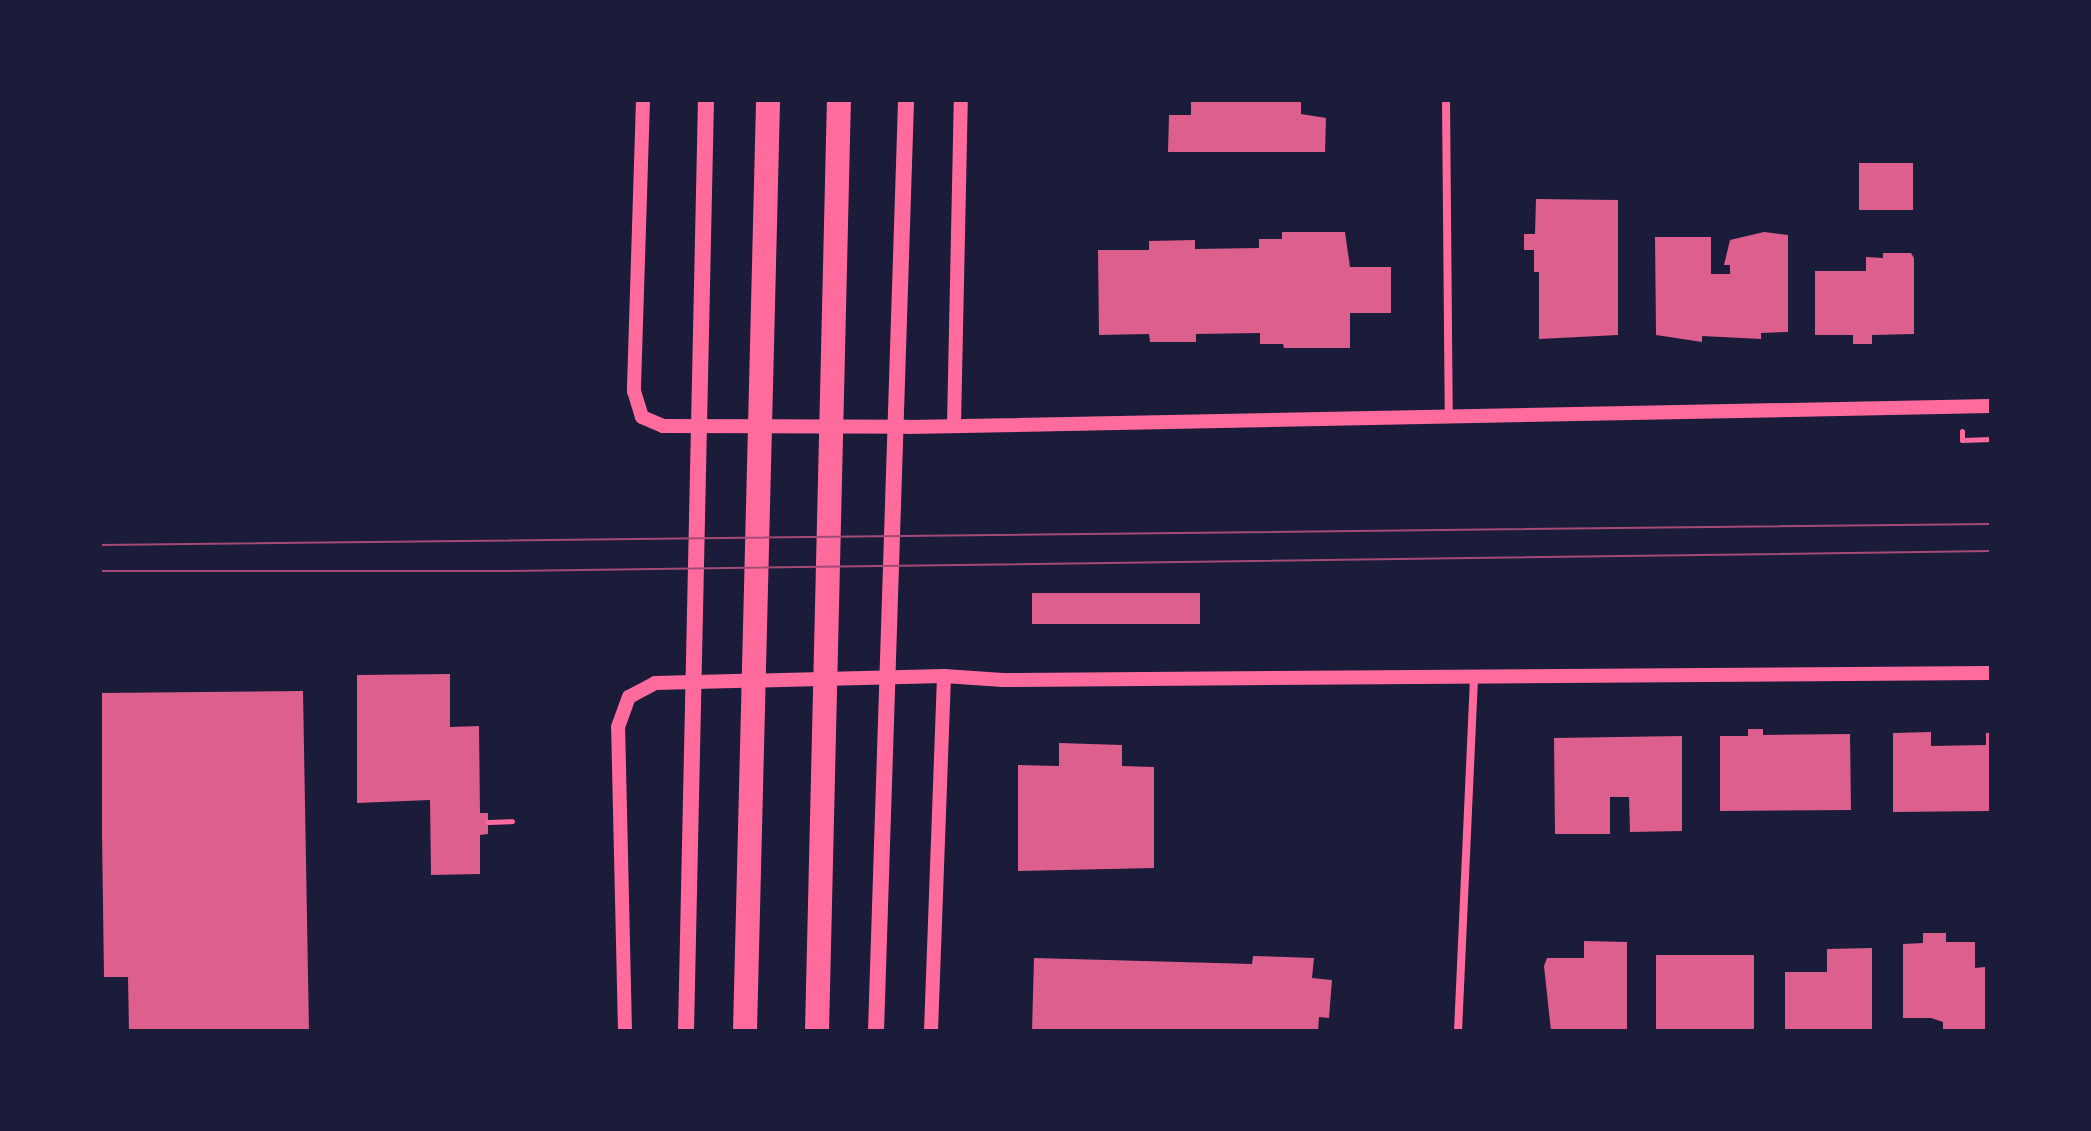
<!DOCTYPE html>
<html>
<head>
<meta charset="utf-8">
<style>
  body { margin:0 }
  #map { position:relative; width:2091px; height:1131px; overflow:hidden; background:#1b1b3a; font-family:"PT Serif",serif }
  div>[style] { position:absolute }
  .building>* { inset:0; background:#dd5f8e; transform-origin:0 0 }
  .path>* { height:5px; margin:-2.5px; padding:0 2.5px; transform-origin:2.5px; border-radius:2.5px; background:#ff6b9d }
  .minor>* { height:8px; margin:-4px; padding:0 4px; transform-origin:4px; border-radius:4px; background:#ff6b9d }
  .tertiary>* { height:14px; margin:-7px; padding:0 7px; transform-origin:7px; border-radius:7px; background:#ff6b9d }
  .secondary>* { height:16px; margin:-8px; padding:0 8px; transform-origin:8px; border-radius:8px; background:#ff6b9d }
  .motorway>* { height:24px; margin:-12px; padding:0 12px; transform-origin:12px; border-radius:12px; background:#ff6b9d }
  .tram>* { height:2px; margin:-1px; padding:0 1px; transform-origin:1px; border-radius:1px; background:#a44b75 }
  span { translate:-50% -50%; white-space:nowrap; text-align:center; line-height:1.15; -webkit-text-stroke:8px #1b1b3a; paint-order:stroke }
  .frame { position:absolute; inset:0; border:102px solid #1b1b3a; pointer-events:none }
</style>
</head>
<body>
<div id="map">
  <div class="building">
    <div style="clip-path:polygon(1191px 100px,1301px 100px,1301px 114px,1326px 118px,1325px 152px,1168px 152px,1169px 115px,1191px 115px)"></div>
    <div style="left:1859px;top:163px;width:54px;height:47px"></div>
    <div style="clip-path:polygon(1536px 199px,1618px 200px,1618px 335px,1539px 339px,1539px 272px,1534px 272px,1534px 250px,1524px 250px,1524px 234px,1535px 234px)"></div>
    <div style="clip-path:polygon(1282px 232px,1345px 232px,1350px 267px,1391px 267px,1391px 313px,1350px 313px,1350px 348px,1284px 348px,1283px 344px,1260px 344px,1260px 333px,1196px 334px,1196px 342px,1150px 342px,1149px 334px,1099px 335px,1098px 250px,1149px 250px,1149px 241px,1195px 240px,1195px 249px,1259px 248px,1259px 239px,1282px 239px)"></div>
    <div style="clip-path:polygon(1764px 232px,1788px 235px,1788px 332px,1761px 333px,1761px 339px,1702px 336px,1702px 342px,1656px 335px,1655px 237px,1711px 237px,1711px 274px,1730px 274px,1730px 265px,1724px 265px,1730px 240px)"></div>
    <div style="clip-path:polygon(1883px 253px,1911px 253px,1914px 258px,1914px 334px,1872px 335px,1872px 344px,1853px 344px,1853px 335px,1815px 335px,1815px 271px,1866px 271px,1866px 257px,1883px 258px)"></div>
    <div style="left:1200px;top:593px;width:31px;height:168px;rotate:90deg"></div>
    <div style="clip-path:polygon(450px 674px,450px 727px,479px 726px,480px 813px,488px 813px,488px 834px,480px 835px,480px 874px,431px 875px,430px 800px,357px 803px,357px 675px)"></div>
    <div style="clip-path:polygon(303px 691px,309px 1031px,129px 1031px,128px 977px,104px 977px,100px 693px)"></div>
    <div style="clip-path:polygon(1748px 729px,1763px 729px,1763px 735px,1850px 734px,1851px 810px,1720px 811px,1720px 736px,1748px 736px)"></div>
    <div style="clip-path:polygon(1931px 732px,1931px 746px,1986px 745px,1986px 733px,1991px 733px,1991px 811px,1893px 812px,1893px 733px)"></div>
    <div style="clip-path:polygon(1682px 736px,1682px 831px,1630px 832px,1629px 797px,1610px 797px,1610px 834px,1555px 834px,1554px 738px)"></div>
    <div style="clip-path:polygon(1059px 743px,1122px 745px,1122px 766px,1154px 767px,1154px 868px,1018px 871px,1018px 765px,1059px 766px)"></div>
    <div style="clip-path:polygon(1923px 933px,1946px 933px,1946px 942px,1975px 942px,1975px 968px,1985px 967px,1985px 1029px,1943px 1030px,1943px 1022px,1931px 1018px,1903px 1018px,1903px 944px,1923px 943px)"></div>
    <div style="clip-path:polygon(1584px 941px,1627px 942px,1627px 1031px,1551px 1031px,1544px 966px,1547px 958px,1584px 958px)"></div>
    <div style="clip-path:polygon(1872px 948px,1872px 1031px,1785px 1029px,1785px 972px,1827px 972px,1827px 949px)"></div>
    <div style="left:1754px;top:955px;width:76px;height:98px;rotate:90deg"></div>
    <div style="clip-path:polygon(1253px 956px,1314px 958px,1312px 978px,1332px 980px,1329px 1018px,1319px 1017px,1318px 1031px,1032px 1031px,1034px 958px,1252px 964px)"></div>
  </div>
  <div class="path">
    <div style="left:1962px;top:431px;width:9px;rotate:90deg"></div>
    <div style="left:1962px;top:440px;width:29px;rotate:-2deg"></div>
    <div style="left:488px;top:822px;width:24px;rotate:-2deg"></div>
  </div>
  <div class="minor">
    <div style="left:1446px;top:100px;width:316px;rotate:89.5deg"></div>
    <div style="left:1458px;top:1031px;width:354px;rotate:-87.4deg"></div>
  </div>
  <div class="tertiary">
    <div style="left:643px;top:100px;width:291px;rotate:91.8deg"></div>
    <div style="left:634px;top:391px;width:27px;rotate:73deg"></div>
    <div style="left:642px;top:417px;width:23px;rotate:23deg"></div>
    <div style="left:663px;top:426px;width:246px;rotate:0.2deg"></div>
    <div style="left:909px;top:427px;width:1082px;rotate:-1.11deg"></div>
    <div style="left:954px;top:425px;width:325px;rotate:-88.8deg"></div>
    <div style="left:625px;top:1031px;width:304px;rotate:-91.3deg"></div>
    <div style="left:618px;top:727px;width:32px;rotate:-70deg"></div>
    <div style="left:629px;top:697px;width:30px;rotate:-28deg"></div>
    <div style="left:655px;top:683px;width:289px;rotate:-1.4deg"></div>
    <div style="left:944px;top:676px;width:59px;rotate:3.9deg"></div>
    <div style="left:1003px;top:680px;width:988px;rotate:-0.41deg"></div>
    <div style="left:931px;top:1031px;width:355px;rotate:-87.9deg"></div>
  </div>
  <div class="secondary">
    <div style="left:686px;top:1031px;width:931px;rotate:-88.77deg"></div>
    <div style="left:876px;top:1031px;width:931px;rotate:-88.15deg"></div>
  </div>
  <div class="motorway">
    <div style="left:745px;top:1031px;width:931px;rotate:-88.58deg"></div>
    <div style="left:817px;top:1031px;width:931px;rotate:-88.65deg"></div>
  </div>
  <div class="tram">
    <div style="left:100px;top:545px;width:1891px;rotate:-0.64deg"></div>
    <div style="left:100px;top:571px;width:409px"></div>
    <div style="left:509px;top:571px;width:1482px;rotate:-0.77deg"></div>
  </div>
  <div class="frame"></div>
</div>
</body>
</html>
